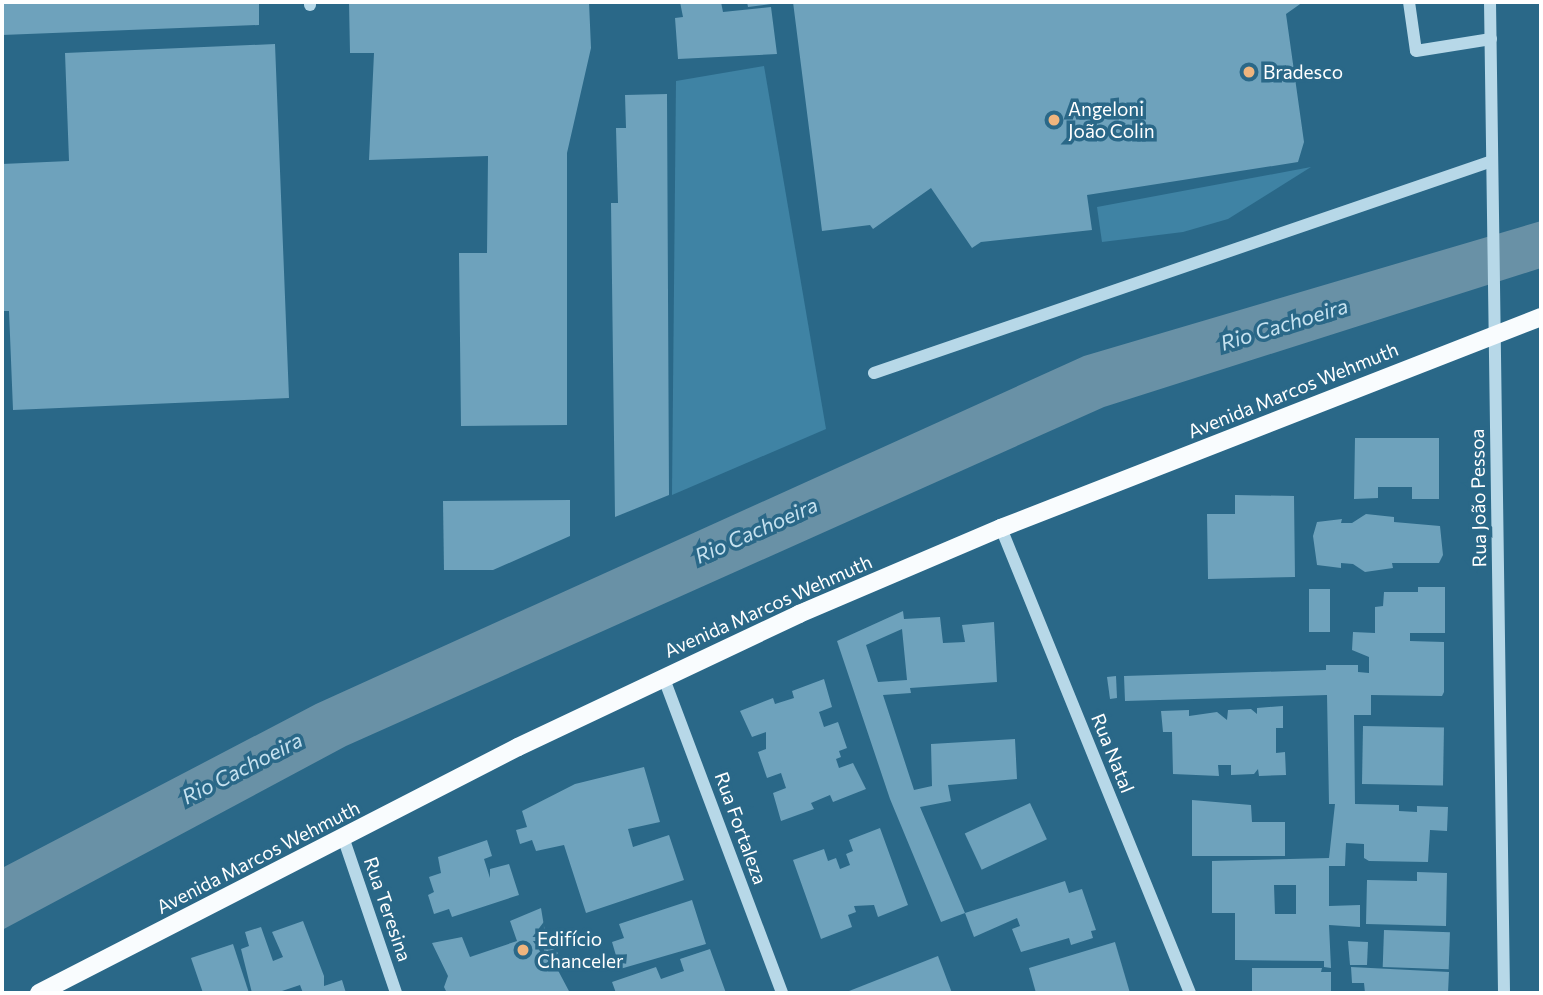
<!DOCTYPE html>
<html>
<head>
<meta charset="utf-8">
<style>
  body { margin:0 }
  #map { position:relative; width:1543px; height:995px; overflow:hidden; background:#2a6888; font-family:Commissioner,sans-serif }
  div>[style] { position:absolute }
  .green>* { inset:0; background:#3f83a4 }
  .water>* { inset:0; background:#6991a6 }
  .building>* { inset:0; background:#6ea2bc; transform-origin:0 0 }
  .minor>* { height:12px; margin:-6px; padding:0 6px; transform-origin:6px; border-radius:6px; background:#b7d8e8 }
  .major>* { height:18px; margin:-9px; padding:0 9px; transform-origin:9px; border-radius:9px; background:#f9fcfe }
  .dots>* { width:19px; height:19px; translate:-50% -50%; box-sizing:border-box; border:4px solid #2a6888; border-radius:50% }
  span { translate:-50% -50%; white-space:nowrap; text-align:center; line-height:1.15; -webkit-text-stroke:7px #2a6888; paint-order:stroke }
  .poi-label { font-size:19px; color:#fff }
  .left { translate:0 -50%; text-align:left }
  .street-label { font-size:19px; color:#fff }
  .water-label { font-size:21px; color:#c6e2f0; font-style:italic }
  .frame { position:absolute; inset:0; border:4px solid #fff; pointer-events:none }
</style>
</head>
<body>
<div id="map">
  <div class="green">
    <div style="clip-path:polygon(764px 66px,826px 429px,672px 495px,676px 81px)"></div>
    <div style="clip-path:polygon(1311px 167px,1228px 219px,1183px 232px,1102px 242px,1097px 207px)"></div>
  </div>
  <div class="water">
    <div style="clip-path:polygon(1541px 221px,1541px 268px,1104px 407px,346px 746px,2px 930px,2px 868px,316px 704px,1084px 356px)"></div>
  </div>
  <div class="building">
    <div style="clip-path:polygon(2px 2px,259px 2px,259px 25px,2px 35px)"></div>
    <div style="clip-path:polygon(349px 2px,589px 2px,591px 48px,567px 153px,567px 425px,461px 426px,459px 253px,487px 253px,488px 156px,369px 160px,374px 53px,350px 53px)"></div>
    <div style="clip-path:polygon(680px 2px,721px 2px,723px 12px,771px 7px,777px 54px,678px 59px,675px 18px,683px 17px)"></div>
    <div style="clip-path:polygon(747px 2px,770px 2px,771px 4px,748px 7px)"></div>
    <div style="clip-path:polygon(793px 2px,1303px 2px,1286px 14px,1304px 142px,1298px 162px,1087px 195px,1092px 230px,981px 242px,972px 248px,931px 188px,873px 229px,870px 225px,822px 231px)"></div>
    <div style="clip-path:polygon(275px 44px,289px 398px,13px 410px,9px 311px,2px 311px,2px 164px,69px 161px,65px 53px)"></div>
    <div style="clip-path:polygon(667px 94px,669px 495px,615px 517px,611px 203px,618px 203px,616px 128px,626px 128px,625px 95px)"></div>
    <div style="clip-path:polygon(1355px 438px,1439px 438px,1439px 499px,1412px 499px,1412px 487px,1378px 487px,1378px 498px,1354px 499px)"></div>
    <div style="clip-path:polygon(1235px 495px,1294px 496px,1295px 577px,1208px 579px,1207px 514px,1235px 514px)"></div>
    <div style="clip-path:polygon(570px 500px,570px 536px,493px 570px,444px 570px,443px 501px)"></div>
    <div style="clip-path:polygon(1366px 514px,1394px 517px,1394px 522px,1440px 526px,1443px 555px,1439px 563px,1392px 563px,1393px 568px,1365px 572px,1353px 564px,1341px 563px,1341px 568px,1317px 565px,1313px 536px,1317px 522px,1342px 519px,1341px 523px,1352px 523px)"></div>
    <div style="clip-path:polygon(evenodd,1418px 587px,1445px 587px,1445px 633px,1410px 633px,1410px 641px,1444px 642px,1444px 692px,1442px 696px,1371px 695px,1371px 715px,1354px 715px,1355px 804px,1399px 805px,1399px 811px,1417px 812px,1417px 806px,1448px 807px,1447px 831px,1430px 830px,1428px 862px,1369px 861px,1364px 858px,1364px 844px,1346px 843px,1345px 866px,1329px 866px,1329px 906px,1360px 905px,1360px 927px,1329px 925px,1331px 968px,1324px 967px,1324px 961px,1235px 960px,1235px 913px,1212px 913px,1212px 861px,1329px 858px,1335px 804px,1329px 804px,1327px 695px,1125px 701px,1124px 676px,1326px 670px,1326px 665px,1358px 665px,1358px 672px,1369px 673px,1369px 657px,1352px 650px,1353px 632px,1375px 633px,1375px 607px,1383px 606px,1384px 592px,1418px 592px,1418px 587px,1274px 885px,1296px 885px,1296px 914px,1275px 914px,1274px 885px)"></div>
    <div style="left:1309px;top:589px;width:21px;height:43px"></div>
    <div style="clip-path:polygon(evenodd,903px 611px,904px 619px,940px 617px,943px 643px,965px 642px,962px 625px,994px 622px,997px 682px,910px 688px,911px 693px,883px 695px,914px 790px,932px 786px,931px 744px,1015px 739px,1017px 779px,948px 785px,951px 801px,920px 807px,965px 913px,941px 922px,890px 799px,837px 641px,903px 611px,902px 629px,907px 680px,878px 682px,866px 645px,902px 629px)"></div>
    <div style="clip-path:polygon(1116px 676px,1117px 698px,1110px 699px,1107px 677px)"></div>
    <div style="clip-path:polygon(824px 679px,832px 707px,819px 712px,824px 727px,838px 722px,847px 748px,839px 751px,841px 757px,836px 759px,839px 768px,853px 763px,866px 789px,833px 802px,830px 795px,811px 803px,814px 809px,781px 821px,773px 793px,786px 788px,781px 773px,767px 778px,758px 752px,766px 749px,766px 732px,752px 737px,740px 711px,773px 698px,775px 704px,794px 698px,792px 691px)"></div>
    <div style="clip-path:polygon(1283px 706px,1283px 728px,1276px 728px,1276px 753px,1285px 752px,1286px 775px,1259px 776px,1258px 769px,1254px 774px,1231px 775px,1231px 765px,1218px 765px,1219px 776px,1173px 774px,1172px 732px,1163px 732px,1161px 711px,1189px 710px,1189px 716px,1217px 712px,1227px 720px,1228px 710px,1251px 709px,1257px 714px,1257px 708px)"></div>
    <div style="left:1363px;top:726px;width:81px;height:58px;rotate:1deg"></div>
    <div style="clip-path:polygon(644px 767px,660px 822px,628px 829px,633px 847px,669px 835px,684px 880px,586px 913px,564px 845px,536px 851px,532px 840px,520px 844px,516px 830px,527px 827px,522px 811px,575px 784px)"></div>
    <div style="clip-path:polygon(1192px 800px,1251px 805px,1252px 822px,1285px 822px,1285px 856px,1192px 856px)"></div>
    <div style="left:1030px;top:803px;width:40px;height:72px;rotate:65deg"></div>
    <div style="clip-path:polygon(880px 828px,908px 905px,878px 917px,874px 905px,854px 906px,856px 912px,848px 915px,852px 927px,821px 939px,793px 860px,824px 849px,828px 861px,836px 858px,840px 869px,850px 865px,846px 854px,853px 851px,849px 840px)"></div>
    <div style="clip-path:polygon(487px 840px,492px 856px,484px 859px,490px 878px,490px 869px,509px 864px,519px 895px,452px 917px,449px 909px,434px 914px,428px 895px,434px 892px,429px 877px,441px 873px,438px 857px)"></div>
    <div style="clip-path:polygon(1417px 872px,1447px 873px,1446px 926px,1366px 924px,1367px 880px,1417px 881px)"></div>
    <div style="clip-path:polygon(1065px 881px,1069px 893px,1082px 889px,1096px 930px,1091px 931px,1093px 938px,1071px 945px,1069px 938px,1021px 952px,1012px 929px,1020px 926px,1017px 918px,974px 937px,965px 913px)"></div>
    <div style="clip-path:polygon(692px 900px,706px 944px,620px 969px,612px 942px,624px 938px,619px 924px)"></div>
    <div style="clip-path:polygon(541px 908px,547px 944px,558px 953px,552px 959px,570px 993px,447px 993px,444px 987px,448px 976px,432px 943px,462px 937px,470px 957px,517px 941px,510px 921px)"></div>
    <div style="clip-path:polygon(303px 921px,324px 976px,324px 986px,342px 980px,346px 993px,303px 993px,300px 985px,276px 993px,252px 993px,241px 949px,249px 946px,245px 932px,261px 927px,273px 961px,283px 957px,272px 932px)"></div>
    <div style="left:1384px;top:930px;width:66px;height:37px;rotate:2deg"></div>
    <div style="clip-path:polygon(1348px 941px,1368px 942px,1367px 965px,1350px 965px)"></div>
    <div style="clip-path:polygon(1115px 942px,1130px 993px,1036px 993px,1029px 968px)"></div>
    <div style="clip-path:polygon(233px 944px,249px 993px,203px 993px,191px 958px)"></div>
    <div style="clip-path:polygon(710px 949px,726px 993px,616px 993px,612px 982px,656px 967px,661px 979px,684px 971px,680px 959px)"></div>
    <div style="clip-path:polygon(938px 956px,952px 993px,844px 993px)"></div>
    <div style="clip-path:polygon(1351px 967px,1449px 972px,1448px 993px,1365px 993px,1364px 983px,1352px 983px)"></div>
    <div style="clip-path:polygon(1252px 968px,1322px 968px,1321px 972px,1331px 972px,1331px 993px,1252px 993px)"></div>
  </div>
  <div class="minor">
    <div style="left:310px;top:2px;width:3px;rotate:90deg"></div>
    <div style="left:1409px;top:2px;width:49px;rotate:81.9deg"></div>
    <div style="left:1416px;top:51px;width:76px;rotate:-9.1deg"></div>
    <div style="left:1490px;top:2px;width:991px;rotate:89.19deg"></div>
    <div style="left:874px;top:373px;width:653px;rotate:-18.93deg"></div>
    <div style="left:1001px;top:528px;width:502px;rotate:67.88deg"></div>
    <div style="left:663px;top:676px;width:339px;rotate:69.4deg"></div>
    <div style="left:343px;top:837px;width:165px;rotate:71.2deg"></div>
  </div>
  <div class="major">
    <div style="left:39px;top:993px;width:538px;rotate:-27.18deg"></div>
    <div style="left:518px;top:747px;width:311px;rotate:-25.3deg"></div>
    <div style="left:799px;top:614px;width:220px;rotate:-23.1deg"></div>
    <div style="left:1001px;top:528px;width:580px;rotate:-21.34deg"></div>
  </div>
  <div class="dots">
    <div style="left:1249px;top:72px;background:#efb57e"></div>
    <div style="left:1054px;top:120px;background:#efb57e"></div>
    <div style="left:523px;top:950px;background:#efb57e"></div>
  </div>
  <div class="poi-label">
    <span class="left" style="left:1263px;top:72px">Bradesco</span>
    <span class="left" style="left:1068px;top:120px">Angeloni<br>João Colin</span>
    <span class="left" style="left:537px;top:950px">Edifício<br>Chanceler</span>
  </div>
  <div class="street-label">
    <span style="left:1293px;top:390px;rotate:-22deg">Avenida Marcos Wehmuth</span>
    <span style="left:1478px;top:498px;rotate:-91deg">Rua João Pessoa</span>
    <span style="left:768px;top:606px;rotate:-24deg">Avenida Marcos Wehmuth</span>
    <span style="left:1113px;top:753px;rotate:68deg">Rua Natal</span>
    <span style="left:741px;top:828px;rotate:70deg">Rua Fortaleza</span>
    <span style="left:258px;top:857px;rotate:-27deg">Avenida Marcos Wehmuth</span>
    <span style="left:388px;top:909px;rotate:71deg">Rua Teresina</span>
  </div>
  <div class="water-label">
    <span style="left:1284px;top:324px;rotate:-17deg">Rio Cachoeira</span>
    <span style="left:756px;top:530px;rotate:-24deg">Rio Cachoeira</span>
    <span style="left:242px;top:768px;rotate:-27deg">Rio Cachoeira</span>
  </div>
  <div class="frame"></div>
</div>
</body>
</html>
